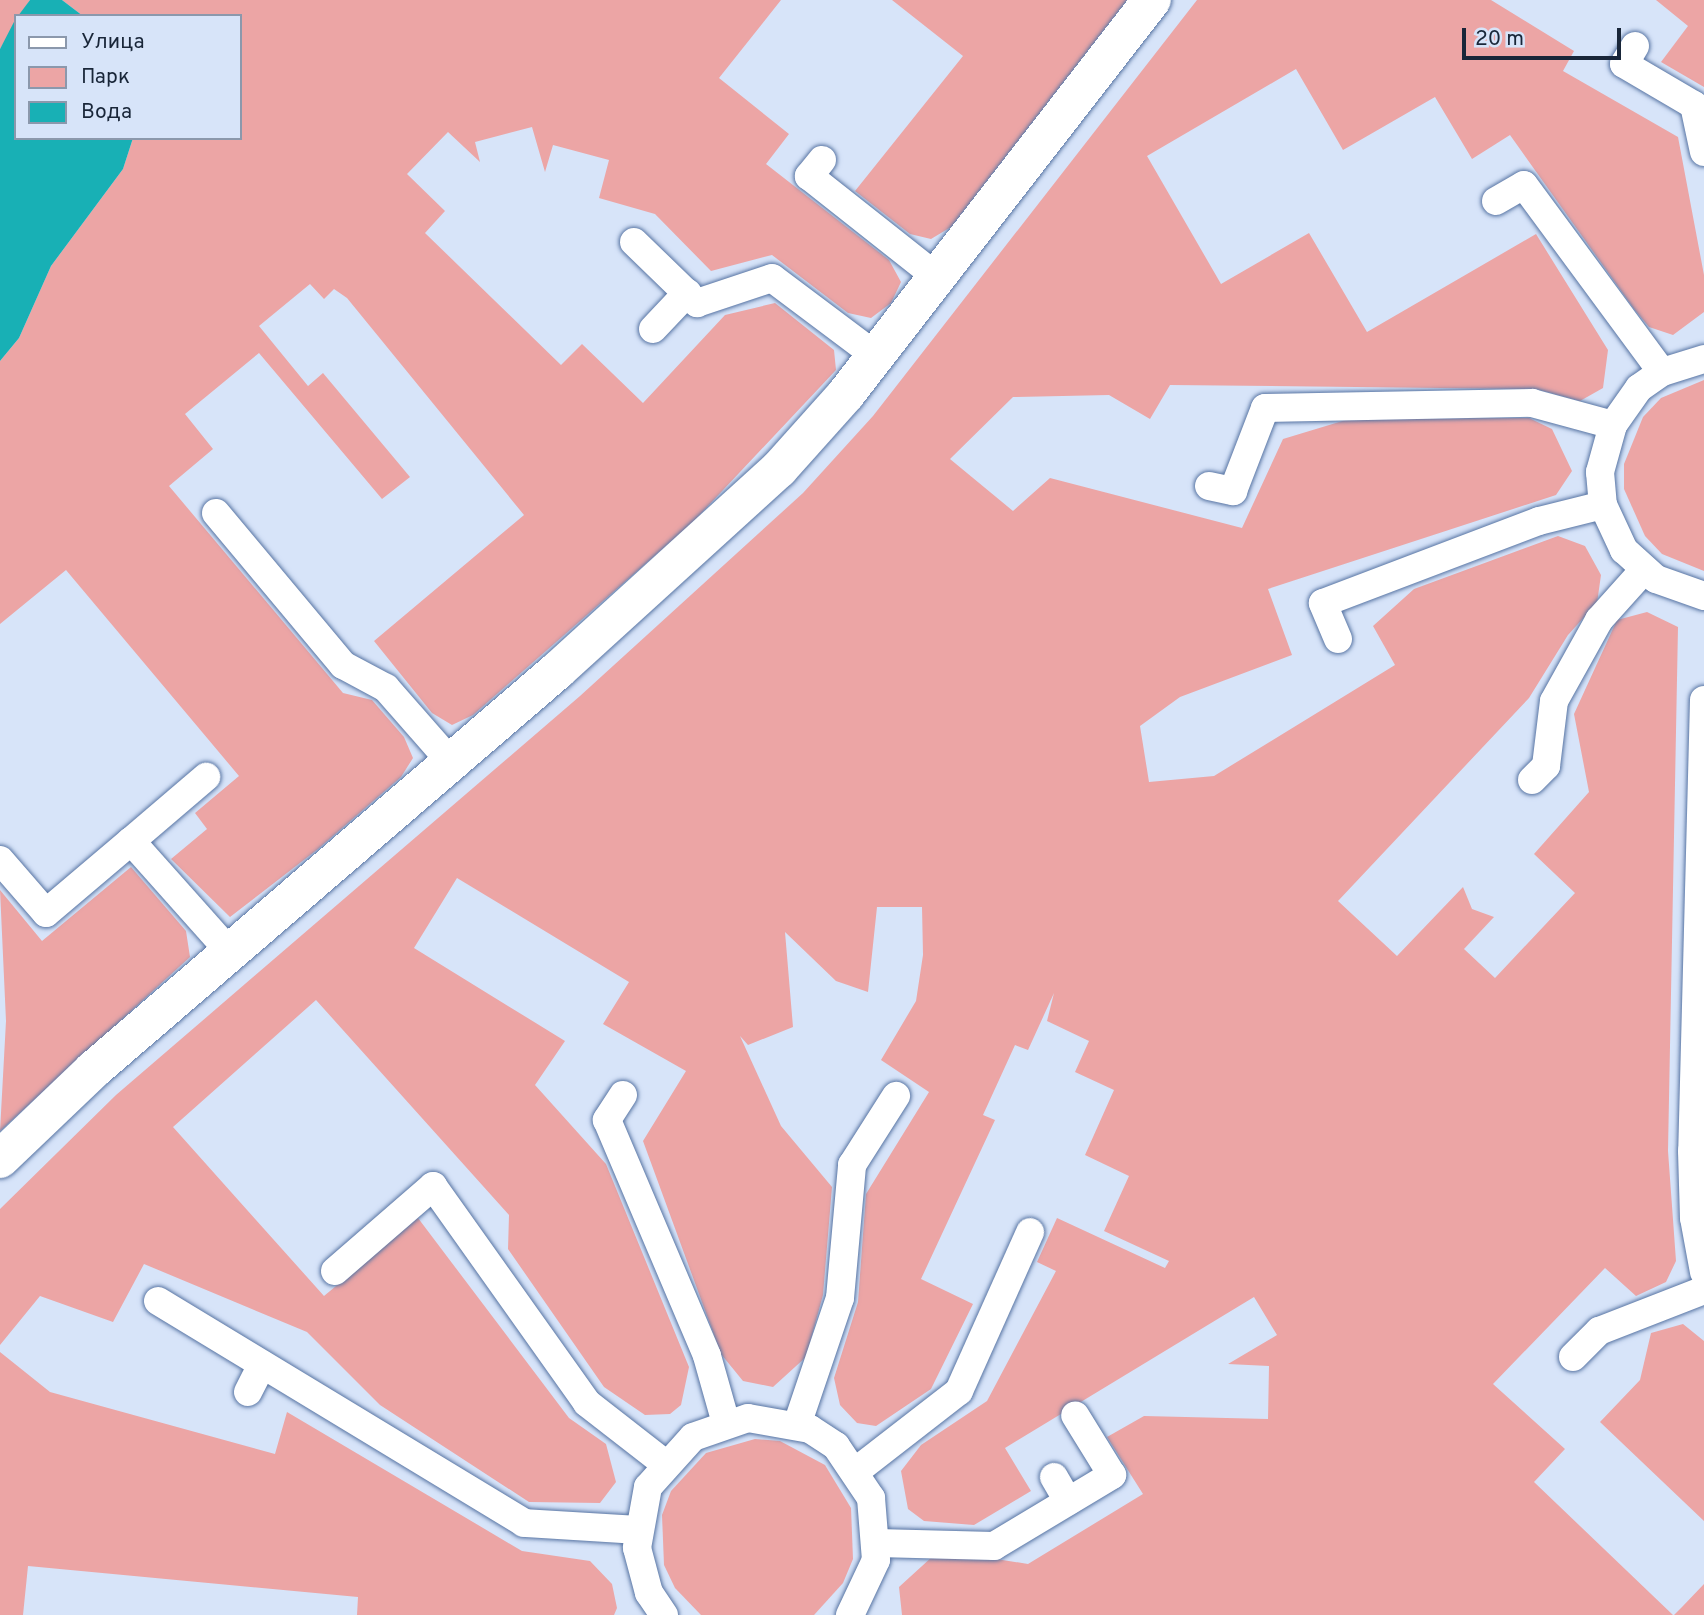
<!DOCTYPE html>
<html>
<head>
<meta charset="utf-8">
<style>
  body { margin:0 }
  #map { position:relative; width:1704px; height:1615px; overflow:hidden; background:#d7e4f9; font-family:Overpass,sans-serif }
  div>[style] { position:absolute }
  .green>* { inset:0; background:#eca5a5 }
  .water>* { inset:0; background:#18b0b5 }
  .roads { filter:drop-shadow(0 0 2px #5774a3) drop-shadow(0 0 2px #5774a3) }
  .service>* { height:28px; margin:-14px; padding:0 14px; transform-origin:14px; border-radius:14px; background:#fff }
  .minor>* { height:38px; margin:-19px; padding:0 19px; transform-origin:19px; border-radius:19px; background:#fff }
  span { translate:-50% -50%; white-space:nowrap; text-align:center; line-height:1.15; -webkit-text-stroke:5px #d7e4f9; paint-order:stroke }
  .legend { position:absolute; left:14px; top:14px; width:228px; height:126px; box-sizing:border-box; background:#d7e4f9; border:2px solid #8b98ac; margin:0; padding:9px 12px; list-style:none; font-size:21px; color:#192639 }
  .legend li { display:flex; align-items:center; gap:14px; height:35px }
  .legend b { width:35px; border:2px solid #8b98ac }
  .scale { position:absolute; left:1462px; top:28px; width:159px; height:32px; box-sizing:border-box; border:4px solid #192639; border-top:0; padding-left:9px; font-size:21px; line-height:24px; white-space:nowrap; color:#192639; -webkit-text-stroke:5px #d7e4f9; paint-order:stroke }
</style>
</head>
<body>
<div id="map">
  <div class="green">
    <div style="clip-path:polygon(0 0,30px 0,0 49px)"></div>
    <div style="clip-path:polygon(62px 0,781px 0,719px 78px,789px 134px,766px 164px,889px 260px,901px 282px,891px 303px,871px 318px,848px 313px,772px 255px,711px 271px,655px 214px,599px 198px,609px 160px,553px 145px,545px 172px,532px 127px,475px 142px,480px 162px,448px 132px,407px 174px,445px 211px,425px 233px,561px 365px,582px 344px,643px 403px,725px 315px,775px 303px,834px 350px,836px 370px,692px 523px,473px 715px,452px 725px,432px 713px,374px 641px,524px 515px,347px 298px,334px 289px,324px 299px,310px 284px,259px 326px,308px 386px,323px 373px,410px 477px,382px 499px,259px 353px,185px 414px,213px 449px,169px 486px,343px 693px,372px 700px,404px 737px,413px 758px,401px 777px,318px 849px,230px 917px,171px 859px,207px 829px,195px 813px,239px 776px,66px 570px,0 624px,0 361px,19px 338px,51px 266px,123px 169px,133px 138px,240px 138px,240px 16px,83px 16px)"></div>
    <div style="clip-path:polygon(892px 0,1127px 0,951px 227px,931px 239px,910px 234px,855px 191px,963px 56px)"></div>
    <div style="clip-path:polygon(1197px 0,1491px 0,1574px 51px,1563px 71px,1678px 137px,1704px 275px,1704px 312px,1673px 335px,1649px 327px,1634px 309px,1510px 135px,1472px 159px,1435px 97px,1343px 150px,1296px 69px,1147px 156px,1221px 284px,1309px 233px,1367px 332px,1536px 234px,1608px 350px,1603px 388px,1580px 401px,1536px 389px,1170px 385px,1150px 419px,1109px 395px,1013px 397px,950px 459px,1013px 511px,1050px 478px,1242px 528px,1283px 439px,1349px 419px,1529px 418px,1552px 429px,1572px 471px,1556px 495px,1268px 589px,1292px 655px,1180px 697px,1140px 726px,1149px 782px,1214px 776px,1395px 665px,1373px 626px,1414px 589px,1558px 536px,1585px 546px,1601px 575px,1597px 603px,1568px 635px,1529px 698px,1338px 901px,1397px 956px,1463px 887px,1472px 909px,1494px 917px,1464px 949px,1495px 978px,1575px 893px,1534px 854px,1589px 792px,1574px 714px,1617px 620px,1647px 612px,1678px 627px,1668px 1151px,1676px 1261px,1666px 1282px,1636px 1296px,1605px 1268px,1493px 1384px,1565px 1449px,1534px 1482px,1673px 1615px,902px 1615px,899px 1587px,933px 1556px,946px 1551px,1028px 1564px,1143px 1494px,1107px 1437px,1144px 1416px,1268px 1419px,1269px 1366px,1228px 1364px,1277px 1335px,1254px 1297px,1005px 1448px,1031px 1491px,974px 1525px,924px 1521px,908px 1509px,901px 1471px,921px 1445px,987px 1401px,1056px 1271px,1037px 1262px,1057px 1218px,1165px 1268px,1169px 1261px,1104px 1231px,1129px 1176px,1085px 1155px,1114px 1090px,1075px 1072px,1089px 1041px,1047px 1021px,1054px 993px,1028px 1050px,1015px 1045px,983px 1115px,995px 1120px,921px 1279px,973px 1304px,931px 1389px,876px 1426px,857px 1423px,840px 1405px,834px 1378px,858px 1302px,866px 1194px,929px 1092px,881px 1060px,916px 1001px,923px 955px,922px 907px,877px 907px,868px 992px,836px 981px,785px 932px,793px 1027px,748px 1045px,740px 1036px,781px 1126px,832px 1187px,823px 1295px,806px 1357px,773px 1387px,743px 1381px,721px 1354px,643px 1141px,686px 1071px,603px 1024px,629px 982px,457px 878px,414px 948px,565px 1041px,535px 1085px,606px 1164px,689px 1367px,681px 1405px,670px 1414px,645px 1415px,604px 1387px,508px 1249px,509px 1215px,316px 1000px,173px 1127px,324px 1296px,418px 1218px,569px 1418px,606px 1444px,616px 1482px,600px 1503px,529px 1502px,380px 1405px,307px 1332px,144px 1264px,113px 1322px,40px 1296px,0 1345px,0 1209px,116px 1095px,580px 696px,803px 493px,873px 416px)"></div>
    <div style="clip-path:polygon(1656px 0,1704px 0,1704px 87px,1661px 62px,1688px 26px)"></div>
    <div style="clip-path:polygon(1704px 380px,1704px 571px,1662px 554px,1645px 536px,1624px 489px,1624px 464px,1643px 417px,1661px 398px)"></div>
    <div style="clip-path:polygon(131px 867px,186px 931px,190px 957px,0 1131px,6px 1021px,0 890px,42px 941px)"></div>
    <div style="clip-path:polygon(1683px 1324px,1704px 1341px,1704px 1521px,1600px 1422px,1640px 1380px,1651px 1333px)"></div>
    <div style="clip-path:polygon(0 1352px,50px 1392px,275px 1454px,287px 1412px,522px 1551px,590px 1561px,612px 1584px,617px 1608px,614px 1615px,357px 1615px,358px 1597px,28px 1566px,23px 1615px,0 1615px)"></div>
    <div style="clip-path:polygon(755px 1439px,780px 1441px,825px 1465px,851px 1508px,853px 1559px,843px 1583px,814px 1615px,701px 1615px,675px 1588px,664px 1565px,662px 1515px,671px 1491px,706px 1453px)"></div>
    <div style="clip-path:polygon(1704px 1584px,1704px 1615px,1674px 1615px,1682px 1607px)"></div>
  </div>
  <div class="water">
    <div style="clip-path:polygon(30px 0,62px 0,83px 16px,18px 16px)"></div>
    <div style="clip-path:polygon(16px 18px,16px 138px,133px 138px,123px 169px,51px 266px,19px 338px,0 361px,0 49px)"></div>
  </div>
  <div class="roads">
    <div class="service">
      <div style="left:1635px;top:46px;width:21px;rotate:121deg"></div>
      <div style="left:1624px;top:64px;width:81px;rotate:30.4deg"></div>
      <div style="left:1694px;top:105px;width:48px;rotate:78deg"></div>
      <div style="left:822px;top:160px;width:21px;rotate:129deg"></div>
      <div style="left:809px;top:176px;width:164px;rotate:38.3deg"></div>
      <div style="left:1496px;top:201px;width:32px;rotate:-30deg"></div>
      <div style="left:1524px;top:185px;width:232px;rotate:53.6deg"></div>
      <div style="left:634px;top:242px;width:88px;rotate:44.1deg"></div>
      <div style="left:697px;top:303px;width:79px;rotate:-18.4deg"></div>
      <div style="left:772px;top:278px;width:130px;rotate:36.9deg"></div>
      <div style="left:653px;top:329px;width:50px;rotate:-46.6deg"></div>
      <div style="left:1704px;top:359px;width:44px;rotate:162.8deg"></div>
      <div style="left:1662px;top:372px;width:28px;rotate:145deg"></div>
      <div style="left:1639px;top:388px;width:45px;rotate:125.1deg"></div>
      <div style="left:1613px;top:425px;width:49px;rotate:105.5deg"></div>
      <div style="left:1600px;top:472px;width:33px;rotate:85deg"></div>
      <div style="left:1603px;top:505px;width:50px;rotate:65deg"></div>
      <div style="left:1624px;top:550px;width:43px;rotate:42.2deg"></div>
      <div style="left:1656px;top:579px;width:51px;rotate:19.5deg"></div>
      <div style="left:1209px;top:486px;width:25px;rotate:12deg"></div>
      <div style="left:1233px;top:491px;width:89px;rotate:-68.9deg"></div>
      <div style="left:1265px;top:408px;width:267px;rotate:-1.1deg"></div>
      <div style="left:1532px;top:403px;width:84px;rotate:15.2deg"></div>
      <div style="left:216px;top:513px;width:198px;rotate:50.1deg"></div>
      <div style="left:343px;top:665px;width:49px;rotate:28.1deg"></div>
      <div style="left:386px;top:688px;width:98px;rotate:48.7deg"></div>
      <div style="left:1338px;top:639px;width:39px;rotate:-113deg"></div>
      <div style="left:1323px;top:603px;width:231px;rotate:-20.8deg"></div>
      <div style="left:1539px;top:521px;width:66px;rotate:-14deg"></div>
      <div style="left:1704px;top:700px;width:451px;rotate:91.5deg"></div>
      <div style="left:1692px;top:1151px;width:67px;rotate:88.3deg"></div>
      <div style="left:1694px;top:1218px;width:55px;rotate:79.5deg"></div>
      <div style="left:1532px;top:780px;width:20px;rotate:-45deg"></div>
      <div style="left:1546px;top:766px;width:65px;rotate:-83deg"></div>
      <div style="left:1554px;top:701px;width:93px;rotate:-60.9deg"></div>
      <div style="left:1599px;top:620px;width:66px;rotate:-48.1deg"></div>
      <div style="left:131px;top:841px;width:99px;rotate:-40.5deg"></div>
      <div style="left:0;top:860px;width:70px;rotate:49deg"></div>
      <div style="left:46px;top:913px;width:111px;rotate:-40.3deg"></div>
      <div style="left:131px;top:841px;width:149px;rotate:48.3deg"></div>
      <div style="left:623px;top:1095px;width:30px;rotate:123deg"></div>
      <div style="left:607px;top:1120px;width:256px;rotate:67deg"></div>
      <div style="left:707px;top:1356px;width:70px;rotate:74.2deg"></div>
      <div style="left:335px;top:1271px;width:130px;rotate:-40.9deg"></div>
      <div style="left:433px;top:1186px;width:266px;rotate:54.6deg"></div>
      <div style="left:587px;top:1403px;width:98px;rotate:37.9deg"></div>
      <div style="left:158px;top:1301px;width:428px;rotate:31.2deg"></div>
      <div style="left:524px;top:1523px;width:113px;rotate:3.5deg"></div>
      <div style="left:1573px;top:1357px;width:37px;rotate:-45deg"></div>
      <div style="left:1599px;top:1331px;width:113px;rotate:-21.3deg"></div>
      <div style="left:248px;top:1392px;width:31px;rotate:-63deg"></div>
      <div style="left:797px;top:1425px;width:134px;rotate:-71.3deg"></div>
      <div style="left:840px;top:1298px;width:134px;rotate:-84.8deg"></div>
      <div style="left:852px;top:1165px;width:82px;rotate:-57.5deg"></div>
      <div style="left:856px;top:1471px;width:130px;rotate:-37.8deg"></div>
      <div style="left:959px;top:1391px;width:174px;rotate:-65.9deg"></div>
      <div style="left:1054px;top:1477px;width:28px;rotate:60deg"></div>
      <div style="left:877px;top:1543px;width:117px;rotate:1.5deg"></div>
      <div style="left:994px;top:1546px;width:138px;rotate:-31deg"></div>
      <div style="left:1112px;top:1475px;width:70px;rotate:-121.7deg"></div>
      <div style="left:664px;top:1615px;width:27px;rotate:-124deg"></div>
      <div style="left:649px;top:1593px;width:47px;rotate:-104.9deg"></div>
      <div style="left:637px;top:1548px;width:62px;rotate:-79.8deg"></div>
      <div style="left:648px;top:1487px;width:67px;rotate:-48deg"></div>
      <div style="left:693px;top:1437px;width:58px;rotate:-19.1deg"></div>
      <div style="left:748px;top:1418px;width:63px;rotate:10.1deg"></div>
      <div style="left:810px;top:1429px;width:31px;rotate:33deg"></div>
      <div style="left:836px;top:1446px;width:63px;rotate:56.1deg"></div>
      <div style="left:871px;top:1498px;width:62px;rotate:85.4deg"></div>
      <div style="left:876px;top:1560px;width:61px;rotate:115.3deg"></div>
    </div>
    <div class="minor">
      <div style="left:0;top:1159px;width:129px;rotate:-43.7deg"></div>
      <div style="left:93px;top:1070px;width:613px;rotate:-40.7deg"></div>
      <div style="left:558px;top:670px;width:299px;rotate:-42.3deg"></div>
      <div style="left:779px;top:469px;width:101px;rotate:-48.2deg"></div>
      <div style="left:846px;top:394px;width:499px;rotate:-52.2deg"></div>
    </div>
  </div>
  <ul class="legend">
  <li><b style="height:9px;background:#fff"></b>Улица</li>
  <li><b style="height:19px;background:#eca5a5"></b>Парк</li>
  <li><b style="height:19px;background:#18b0b5"></b>Вода</li>
  </ul>
  <div class="scale">20 m</div>
</div>
</body>
</html>
